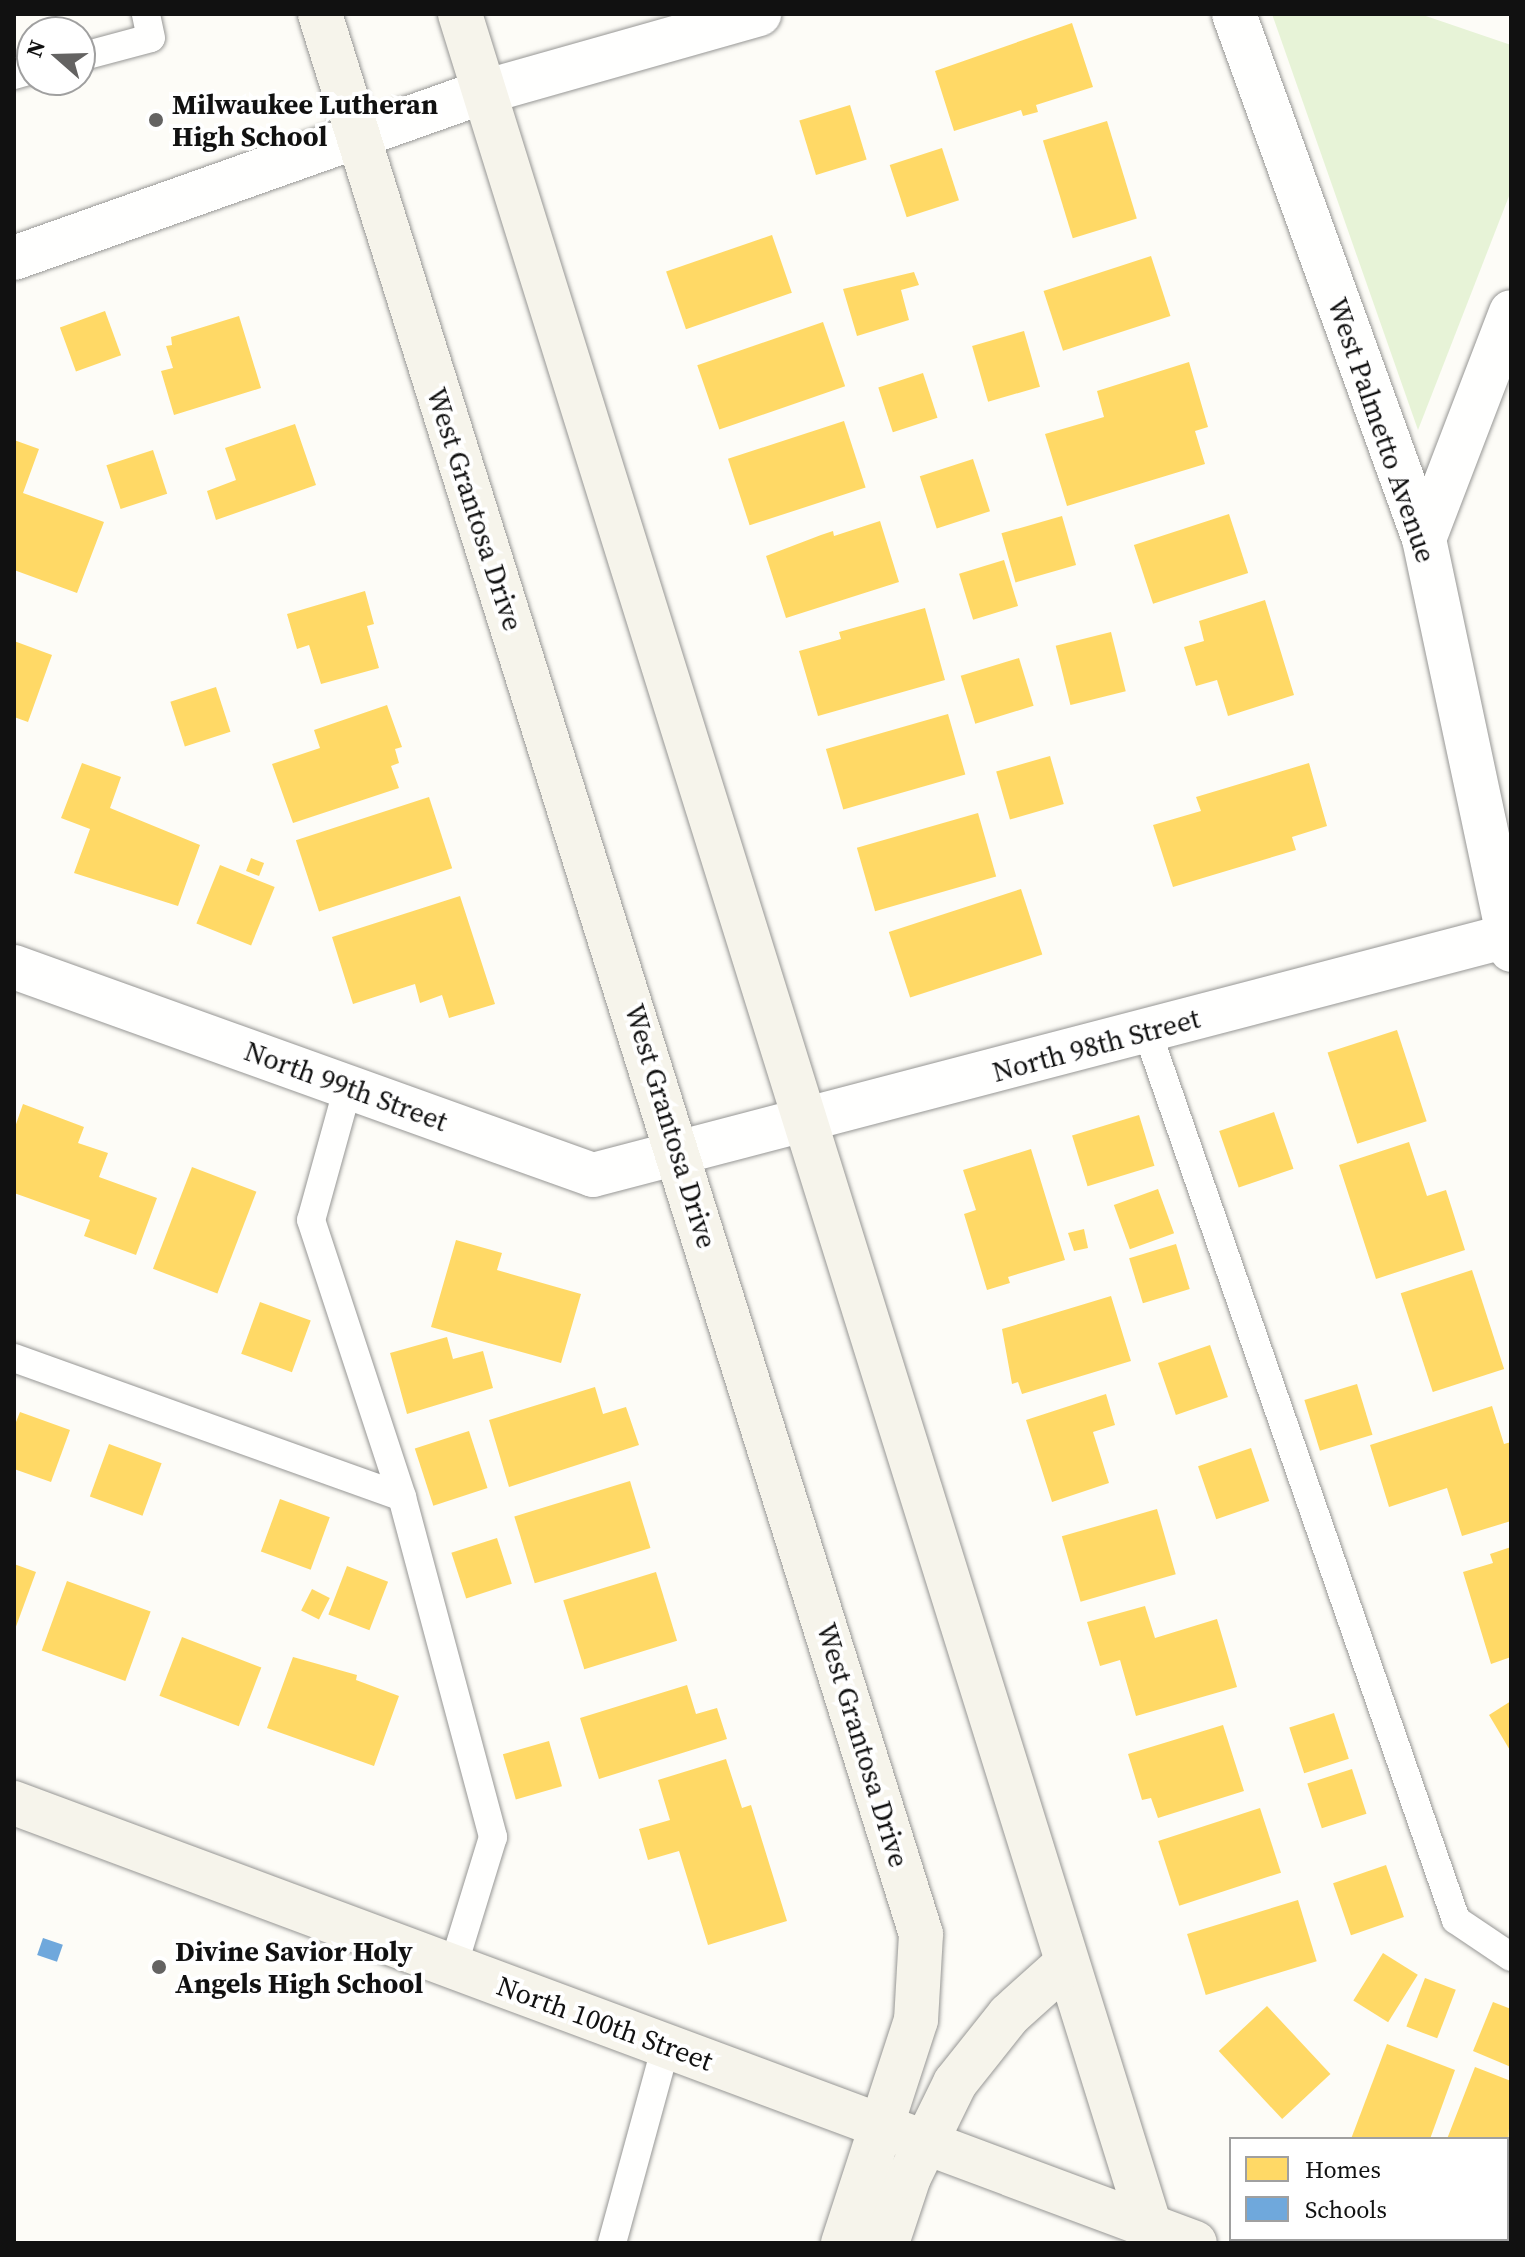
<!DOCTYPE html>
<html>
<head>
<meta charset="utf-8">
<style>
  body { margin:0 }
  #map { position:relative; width:1525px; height:2257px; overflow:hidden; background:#fdfcf7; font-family:"Source Serif 4",serif }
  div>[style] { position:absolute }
  .green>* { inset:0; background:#e7f3d7 }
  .homes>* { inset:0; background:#ffd966; transform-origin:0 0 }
  .schools>* { inset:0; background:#6fa8dc; transform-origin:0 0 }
  .roads { filter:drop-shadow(0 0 2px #979795) drop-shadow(0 0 2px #979795) }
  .lane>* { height:28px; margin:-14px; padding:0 14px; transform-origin:14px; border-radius:14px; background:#fffffe }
  .street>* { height:44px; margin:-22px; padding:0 22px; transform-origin:22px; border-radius:22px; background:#fffffe }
  .secondary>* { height:44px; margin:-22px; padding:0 22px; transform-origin:22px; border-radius:22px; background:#f6f4eb }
  .dots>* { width:22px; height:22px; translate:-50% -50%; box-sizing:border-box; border:4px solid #fff; border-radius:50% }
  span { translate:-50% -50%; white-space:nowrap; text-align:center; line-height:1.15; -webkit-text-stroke:8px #fff; paint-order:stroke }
  .poi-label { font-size:28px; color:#111; font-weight:700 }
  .left { translate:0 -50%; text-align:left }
  .street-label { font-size:28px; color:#111 }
  .frame { position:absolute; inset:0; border:16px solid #111; pointer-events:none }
  .legend { position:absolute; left:1229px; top:2137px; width:280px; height:104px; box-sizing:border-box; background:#fff; border:2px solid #a0a0a0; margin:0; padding:10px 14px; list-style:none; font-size:24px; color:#111 }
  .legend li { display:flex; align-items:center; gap:16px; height:40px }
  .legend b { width:40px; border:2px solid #a0a0a0 }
  .north { position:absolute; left:16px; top:16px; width:80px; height:80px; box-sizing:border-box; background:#fff; border:2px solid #a0a0a0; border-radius:50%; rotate:290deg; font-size:22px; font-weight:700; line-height:32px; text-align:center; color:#111 }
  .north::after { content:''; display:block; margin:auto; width:28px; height:36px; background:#646362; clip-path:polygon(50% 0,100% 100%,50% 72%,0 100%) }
</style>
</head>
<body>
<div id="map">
  <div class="green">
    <div style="clip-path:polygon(1272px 14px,1420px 14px,1511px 45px,1511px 191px,1418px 430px)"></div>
  </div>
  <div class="homes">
    <div style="clip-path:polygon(1072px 23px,1093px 87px,1036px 105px,1038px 112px,1023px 116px,1021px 110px,954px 131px,935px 71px)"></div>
    <div style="left:850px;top:105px;width:57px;height:53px;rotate:73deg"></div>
    <div style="left:1107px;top:121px;width:102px;height:67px;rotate:73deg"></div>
    <div style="left:942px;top:148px;width:55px;height:55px;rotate:72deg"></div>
    <div style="left:772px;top:235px;width:61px;height:112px;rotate:71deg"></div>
    <div style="left:1151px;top:256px;width:63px;height:113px;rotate:72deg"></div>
    <div style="clip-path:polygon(914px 272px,919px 285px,901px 290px,909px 320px,857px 336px,843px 289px)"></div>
    <div style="left:105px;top:311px;width:47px;height:48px;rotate:70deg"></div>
    <div style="clip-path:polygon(239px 316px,261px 388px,174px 415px,161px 371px,173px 368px,166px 346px,172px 345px,171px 337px)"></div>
    <div style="left:823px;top:322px;width:68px;height:133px;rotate:71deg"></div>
    <div style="left:1024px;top:331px;width:58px;height:54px;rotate:74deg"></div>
    <div style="clip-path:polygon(1189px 362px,1208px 427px,1195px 431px,1205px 464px,1067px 506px,1045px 434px,1104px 417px,1097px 391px)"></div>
    <div style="left:923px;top:373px;width:47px;height:47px;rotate:72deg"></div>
    <div style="left:844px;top:421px;width:70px;height:122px;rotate:72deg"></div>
    <div style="clip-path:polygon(295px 424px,316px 485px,216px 520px,207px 491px,236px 480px,225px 448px)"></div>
    <div style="clip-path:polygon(14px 440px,39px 449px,23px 493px,104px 522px,77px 593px,14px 570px)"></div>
    <div style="left:153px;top:450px;width:46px;height:49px;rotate:72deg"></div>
    <div style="left:973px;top:459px;width:55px;height:56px;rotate:72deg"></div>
    <div style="left:1229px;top:514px;width:62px;height:100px;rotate:72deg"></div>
    <div style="left:1062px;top:516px;width:51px;height:63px;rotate:74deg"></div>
    <div style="clip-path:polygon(880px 521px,899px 582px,786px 618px,766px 556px,821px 535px,833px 531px,834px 536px)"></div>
    <div style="left:1004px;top:560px;width:48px;height:47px;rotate:73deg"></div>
    <div style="clip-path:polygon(365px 591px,374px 624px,367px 626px,379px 668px,321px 684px,309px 645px,297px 649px,287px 614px)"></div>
    <div style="clip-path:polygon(1265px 600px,1294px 695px,1228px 716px,1217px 680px,1196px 686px,1184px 647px,1204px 641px,1199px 621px)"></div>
    <div style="clip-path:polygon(925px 608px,945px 680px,818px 716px,799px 651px,841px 639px,839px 632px)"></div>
    <div style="left:1111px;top:632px;width:61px;height:57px;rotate:76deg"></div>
    <div style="clip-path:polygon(14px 641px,52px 655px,28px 722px,14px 717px)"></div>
    <div style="left:1019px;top:658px;width:50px;height:61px;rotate:73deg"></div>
    <div style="left:216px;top:687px;width:47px;height:48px;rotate:72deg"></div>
    <div style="clip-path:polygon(387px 705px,402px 747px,395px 749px,399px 763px,391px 766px,399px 788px,293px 823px,272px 764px,320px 748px,314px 730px)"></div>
    <div style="left:948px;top:714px;width:63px;height:127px;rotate:74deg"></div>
    <div style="left:1050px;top:756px;width:50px;height:56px;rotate:74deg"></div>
    <div style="clip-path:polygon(82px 763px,121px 777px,110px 808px,200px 845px,178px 906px,74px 873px,90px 829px,61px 818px)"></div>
    <div style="clip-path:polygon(1309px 763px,1327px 826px,1292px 837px,1296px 850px,1173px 887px,1153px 825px,1201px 811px,1196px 797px)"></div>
    <div style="left:429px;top:797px;width:75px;height:140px;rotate:72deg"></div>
    <div style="left:978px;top:813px;width:66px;height:126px;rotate:74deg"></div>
    <div style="left:251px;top:858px;width:14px;height:14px;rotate:21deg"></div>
    <div style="left:220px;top:865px;width:59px;height:63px;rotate:22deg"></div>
    <div style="left:1021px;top:889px;width:69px;height:139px;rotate:72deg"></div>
    <div style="clip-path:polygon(460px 896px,495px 1004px,449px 1018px,442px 995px,420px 1003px,415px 984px,353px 1004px,332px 937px)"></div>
    <div style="left:1397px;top:1030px;width:96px;height:73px;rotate:72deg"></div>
    <div style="clip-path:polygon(23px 1104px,84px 1127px,78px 1143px,108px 1153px,99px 1177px,157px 1198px,136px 1255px,84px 1236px,90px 1220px,14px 1193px,14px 1130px)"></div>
    <div style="left:1274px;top:1112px;width:60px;height:58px;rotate:71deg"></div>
    <div style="left:1139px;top:1115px;width:53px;height:70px;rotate:73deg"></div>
    <div style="clip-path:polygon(1409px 1142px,1427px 1196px,1446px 1190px,1465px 1250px,1376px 1279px,1339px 1165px)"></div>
    <div style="clip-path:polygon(1031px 1149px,1065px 1260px,1008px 1277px,1010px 1283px,987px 1290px,964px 1214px,976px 1210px,963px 1170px)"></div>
    <div style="left:192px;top:1167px;width:69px;height:109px;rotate:21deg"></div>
    <div style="left:1158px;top:1189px;width:47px;height:47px;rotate:70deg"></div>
    <div style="clip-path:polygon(1084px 1229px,1088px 1248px,1074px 1251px,1068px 1233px)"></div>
    <div style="clip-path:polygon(456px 1240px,502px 1253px,497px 1270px,581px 1294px,561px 1363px,431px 1327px)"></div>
    <div style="left:1176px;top:1244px;width:47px;height:49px;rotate:73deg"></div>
    <div style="left:1472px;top:1270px;width:104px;height:75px;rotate:72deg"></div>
    <div style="clip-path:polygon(1111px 1296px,1131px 1361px,1022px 1394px,1018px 1382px,1012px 1384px,1002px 1329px)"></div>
    <div style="left:260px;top:1302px;width:54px;height:55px;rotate:20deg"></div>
    <div style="clip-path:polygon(447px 1337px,453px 1359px,483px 1351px,493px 1388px,407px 1414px,390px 1353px)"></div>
    <div style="left:1210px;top:1345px;width:55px;height:55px;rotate:71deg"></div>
    <div style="left:1357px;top:1384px;width:53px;height:55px;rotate:73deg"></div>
    <div style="clip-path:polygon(595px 1387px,603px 1414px,626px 1407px,639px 1445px,509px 1487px,489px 1420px)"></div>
    <div style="clip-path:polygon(1106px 1394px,1115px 1425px,1093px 1432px,1109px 1483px,1052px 1502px,1026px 1420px)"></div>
    <div style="clip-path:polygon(1492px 1406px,1504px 1444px,1511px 1442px,1511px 1521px,1462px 1536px,1447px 1488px,1389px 1507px,1370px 1445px)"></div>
    <div style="clip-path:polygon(20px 1412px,70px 1430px,51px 1482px,14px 1469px,14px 1427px)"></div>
    <div style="left:469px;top:1431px;width:60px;height:57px;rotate:72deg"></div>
    <div style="left:109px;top:1444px;width:56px;height:56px;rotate:20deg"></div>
    <div style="left:1251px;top:1448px;width:56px;height:56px;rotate:71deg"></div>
    <div style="left:630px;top:1481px;width:70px;height:121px;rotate:73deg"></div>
    <div style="left:280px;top:1499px;width:53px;height:56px;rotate:20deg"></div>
    <div style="left:1157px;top:1509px;width:68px;height:99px;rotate:74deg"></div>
    <div style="left:497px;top:1538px;width:48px;height:48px;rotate:72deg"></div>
    <div style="clip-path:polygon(1511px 1547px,1511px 1657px,1491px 1664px,1463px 1572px,1493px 1563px,1490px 1554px)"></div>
    <div style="clip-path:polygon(14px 1564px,36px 1572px,14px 1632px)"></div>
    <div style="left:347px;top:1566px;width:44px;height:52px;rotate:21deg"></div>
    <div style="left:656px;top:1572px;width:72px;height:97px;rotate:73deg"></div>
    <div style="left:67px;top:1581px;width:89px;height:74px;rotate:20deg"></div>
    <div style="left:312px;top:1589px;width:20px;height:24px;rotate:27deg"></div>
    <div style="clip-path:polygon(1145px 1606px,1155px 1638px,1217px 1619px,1237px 1687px,1136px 1716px,1120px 1660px,1100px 1666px,1087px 1622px)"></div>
    <div style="left:182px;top:1637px;width:85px;height:63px;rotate:21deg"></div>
    <div style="clip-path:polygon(293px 1657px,357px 1675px,356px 1680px,399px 1696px,374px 1766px,267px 1728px)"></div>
    <div style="clip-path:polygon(687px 1685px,696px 1714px,717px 1708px,727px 1739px,599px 1779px,580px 1718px)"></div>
    <div style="clip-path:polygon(1511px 1701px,1511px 1752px,1489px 1715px)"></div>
    <div style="left:1334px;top:1713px;width:48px;height:47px;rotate:72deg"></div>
    <div style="clip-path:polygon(1223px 1725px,1244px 1791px,1158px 1818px,1151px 1798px,1142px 1800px,1128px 1754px)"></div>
    <div style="left:549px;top:1741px;width:47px;height:48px;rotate:74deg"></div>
    <div style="clip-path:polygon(726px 1759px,742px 1808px,751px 1805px,787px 1921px,708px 1945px,679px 1851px,648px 1860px,639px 1829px,670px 1820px,658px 1780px)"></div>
    <div style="left:1352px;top:1769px;width:47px;height:47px;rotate:72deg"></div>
    <div style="left:1260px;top:1808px;width:68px;height:107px;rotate:72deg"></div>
    <div style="left:1386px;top:1865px;width:55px;height:56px;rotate:71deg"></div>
    <div style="left:1298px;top:1900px;width:64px;height:116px;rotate:73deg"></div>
    <div style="left:1383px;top:1953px;width:41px;height:56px;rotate:32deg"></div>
    <div style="left:1425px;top:1978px;width:33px;height:52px;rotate:21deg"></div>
    <div style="clip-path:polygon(1493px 2002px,1511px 2009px,1511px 2067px,1473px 2051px)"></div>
    <div style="left:1267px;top:2006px;width:93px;height:66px;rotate:47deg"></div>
    <div style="clip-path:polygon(1387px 2044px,1455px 2070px,1430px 2139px,1351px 2139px)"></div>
    <div style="clip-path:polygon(1475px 2067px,1511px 2081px,1507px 2175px,1507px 2139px,1447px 2139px)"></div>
  </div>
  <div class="schools">
    <div style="left:43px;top:1938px;width:21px;height:18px;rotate:19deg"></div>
  </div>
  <div class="roads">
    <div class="lane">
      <div style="left:80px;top:57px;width:73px;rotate:-15deg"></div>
      <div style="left:151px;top:38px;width:25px;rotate:-102deg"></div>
      <div style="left:14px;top:75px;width:19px;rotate:-16deg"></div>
      <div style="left:1147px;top:1031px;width:941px;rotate:70.83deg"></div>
      <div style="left:1456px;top:1920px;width:66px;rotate:33.9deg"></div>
      <div style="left:348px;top:1087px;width:138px;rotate:105.5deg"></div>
      <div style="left:311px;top:1220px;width:292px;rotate:71.8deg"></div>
      <div style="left:402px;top:1497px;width:352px;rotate:75deg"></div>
      <div style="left:493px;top:1837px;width:136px;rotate:107.1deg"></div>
      <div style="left:14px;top:1358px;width:412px;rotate:19.7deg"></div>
      <div style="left:612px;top:2243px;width:204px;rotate:-74.7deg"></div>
    </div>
    <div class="street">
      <div style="left:1234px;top:14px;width:558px;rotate:70.1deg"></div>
      <div style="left:1424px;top:539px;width:420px;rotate:78deg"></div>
      <div style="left:14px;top:258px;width:498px;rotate:-19.5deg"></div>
      <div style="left:484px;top:92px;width:286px;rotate:-15.8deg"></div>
      <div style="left:1424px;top:539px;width:243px;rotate:-69deg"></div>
      <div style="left:14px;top:967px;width:615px;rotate:19.76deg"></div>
      <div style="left:593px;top:1175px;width:949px;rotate:-14.65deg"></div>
    </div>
    <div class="secondary">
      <div style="left:320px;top:14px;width:2012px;rotate:72.62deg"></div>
      <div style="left:921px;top:1934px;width:86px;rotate:93.3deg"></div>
      <div style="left:916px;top:2020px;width:235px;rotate:108.1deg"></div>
      <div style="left:460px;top:14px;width:2335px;rotate:72.68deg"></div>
      <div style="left:14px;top:1803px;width:1260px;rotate:20.43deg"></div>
      <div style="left:887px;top:2243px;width:70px;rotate:-71.6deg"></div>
      <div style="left:909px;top:2177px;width:105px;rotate:-63.9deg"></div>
      <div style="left:955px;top:2083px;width:87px;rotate:-51.5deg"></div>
      <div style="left:1009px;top:2015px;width:78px;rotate:-41.9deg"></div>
    </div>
  </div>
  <div class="dots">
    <div style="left:156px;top:120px;background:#646362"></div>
    <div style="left:159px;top:1967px;background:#646362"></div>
  </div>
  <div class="poi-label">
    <span class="left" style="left:172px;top:120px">Milwaukee Lutheran<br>High School</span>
    <span class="left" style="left:175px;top:1967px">Divine Savior Holy<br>Angels High School</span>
  </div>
  <div class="street-label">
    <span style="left:1382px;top:430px;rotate:71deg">West Palmetto Avenue</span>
    <span style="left:475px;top:509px;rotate:72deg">West Grantosa Drive</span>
    <span style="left:1096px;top:1045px;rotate:-15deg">North 98th Street</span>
    <span style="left:346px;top:1086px;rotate:20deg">North 99th Street</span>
    <span style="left:671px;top:1126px;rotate:73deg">West Grantosa Drive</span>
    <span style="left:863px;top:1745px;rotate:73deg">West Grantosa Drive</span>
    <span style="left:605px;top:2023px;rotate:20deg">North 100th Street</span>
  </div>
  <div class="frame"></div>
  <ul class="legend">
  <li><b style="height:22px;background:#ffd966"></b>Homes</li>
  <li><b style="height:22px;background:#6fa8dc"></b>Schools</li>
  </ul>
  <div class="north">N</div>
</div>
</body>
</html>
